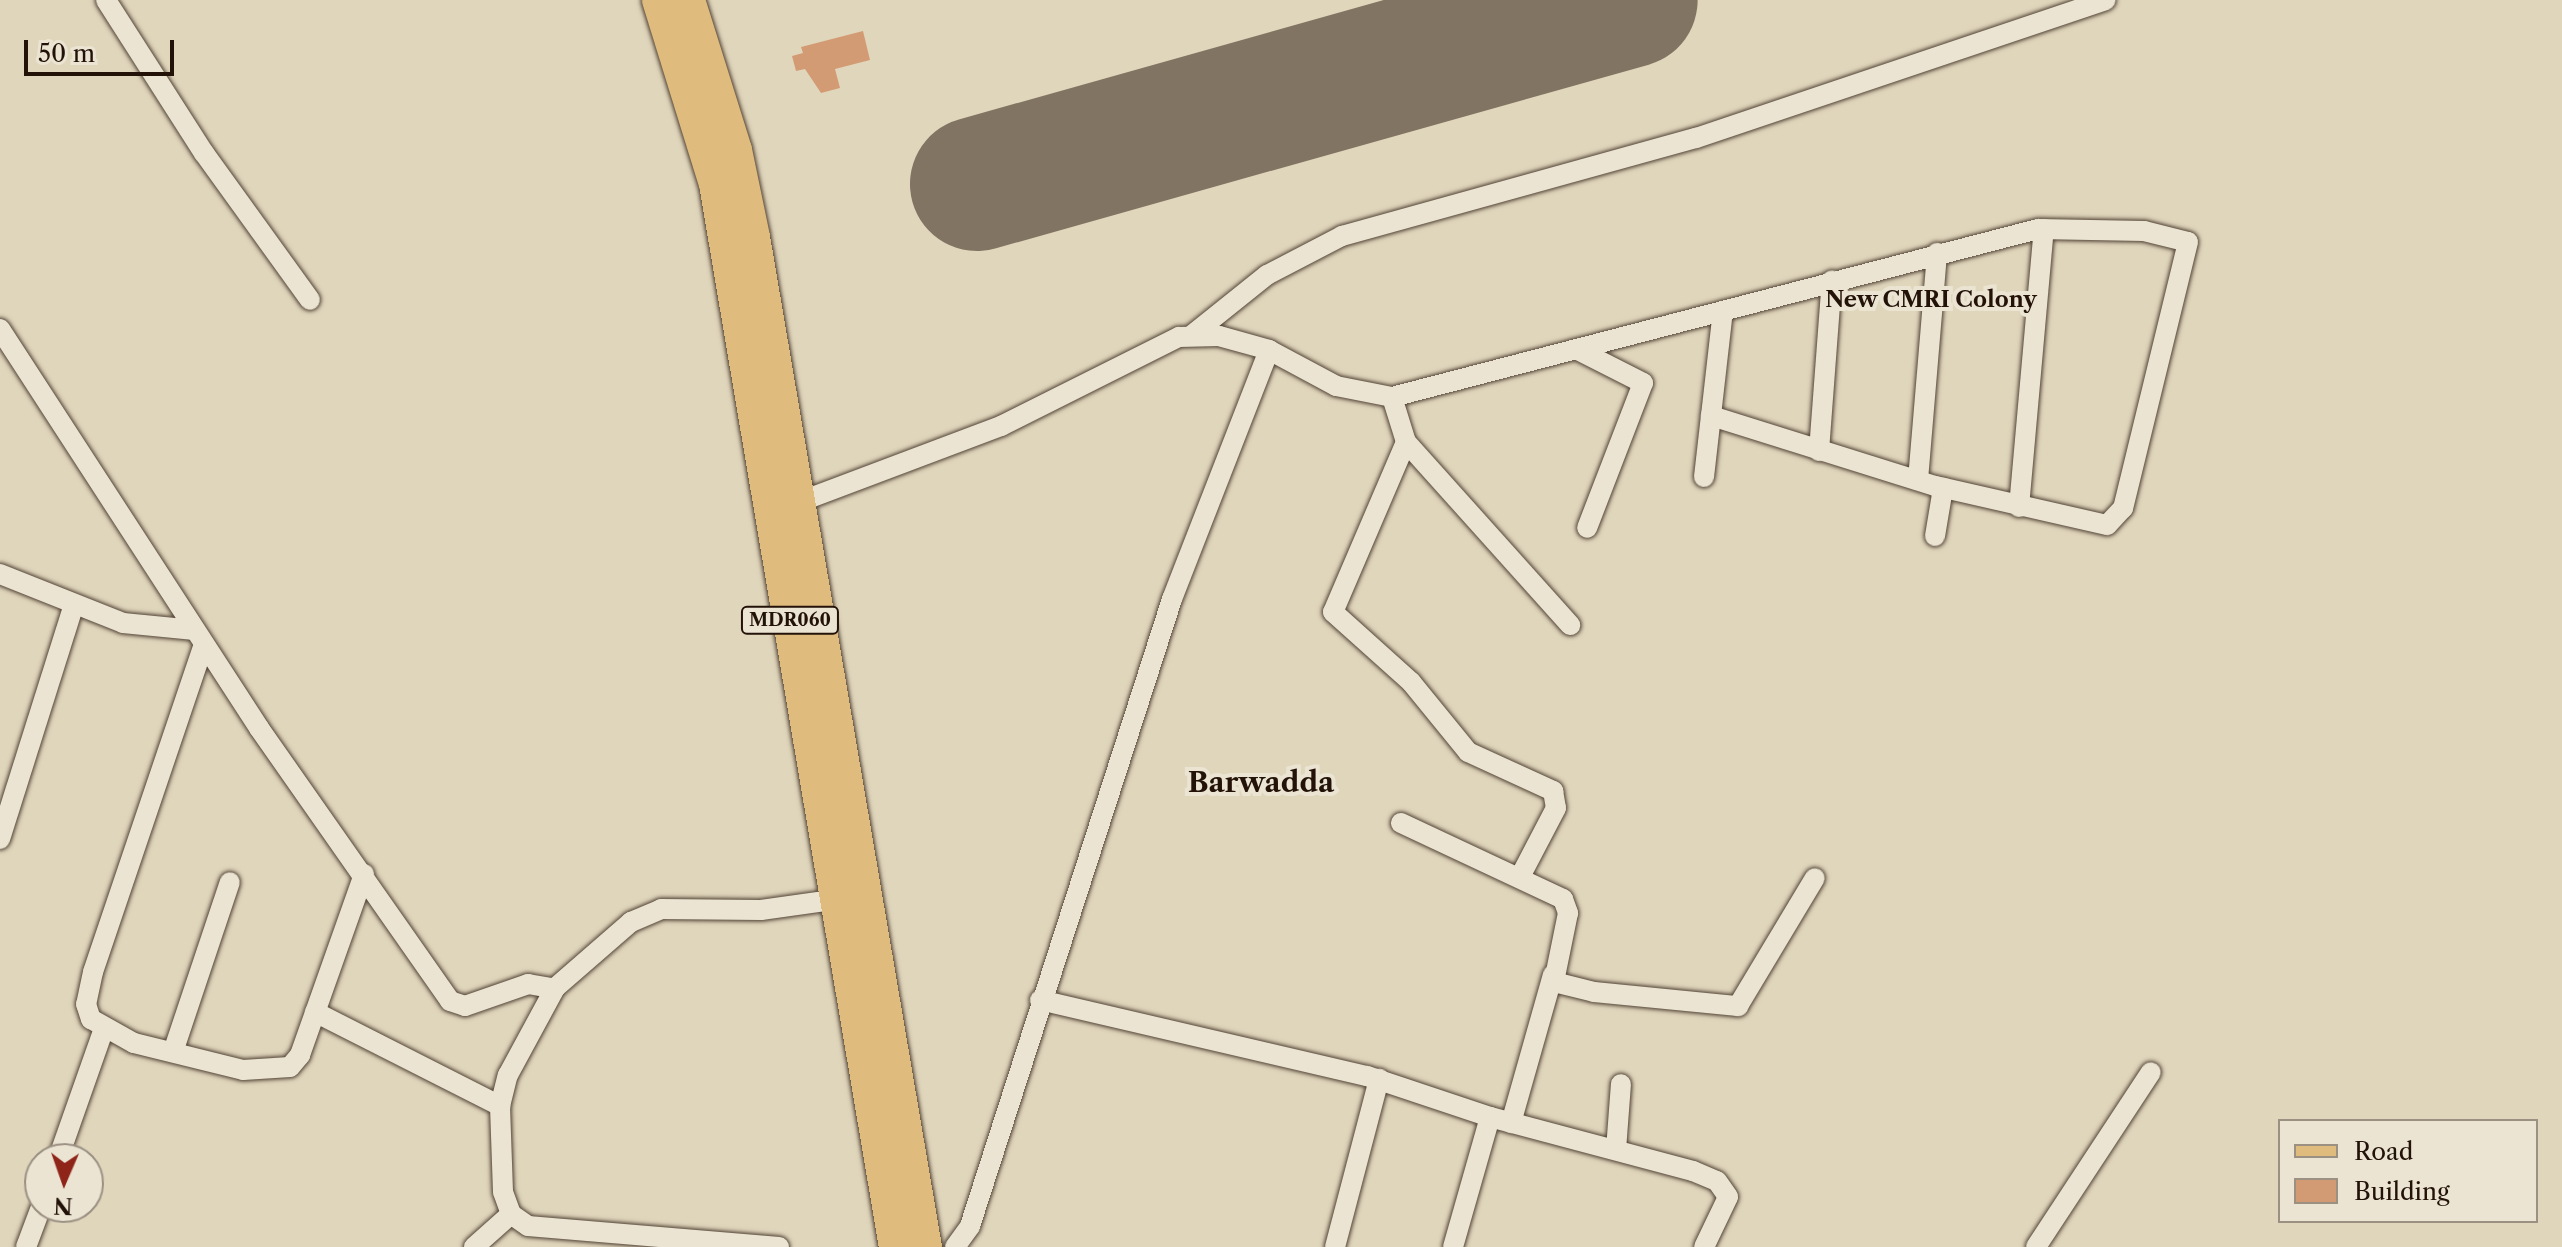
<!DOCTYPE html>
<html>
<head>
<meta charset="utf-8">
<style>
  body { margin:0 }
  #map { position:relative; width:2562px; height:1247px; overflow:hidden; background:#e0d6bc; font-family:"Libre Caslon Text",serif }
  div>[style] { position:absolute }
  .runway>* { height:134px; margin:-67px; padding:0 67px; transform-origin:67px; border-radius:67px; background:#827462 }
  .building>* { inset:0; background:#d39b73 }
  .roads { filter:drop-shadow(0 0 2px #524335) drop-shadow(0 0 2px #524335) }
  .street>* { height:20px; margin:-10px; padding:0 10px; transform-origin:10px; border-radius:10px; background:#ebe4d3 }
  .primary>* { height:32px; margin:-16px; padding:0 16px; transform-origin:16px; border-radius:16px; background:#e0bb7e }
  span { translate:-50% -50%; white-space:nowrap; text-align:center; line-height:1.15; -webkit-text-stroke:8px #ebe4d3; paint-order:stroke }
  .shield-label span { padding:2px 6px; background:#ebe4d3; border:2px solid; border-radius:6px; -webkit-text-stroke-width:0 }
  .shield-label { font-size:18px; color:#231208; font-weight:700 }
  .neighbourhood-label { font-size:22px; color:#231208; font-weight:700 }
  .district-label { font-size:28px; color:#231208; font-weight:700 }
  .legend { position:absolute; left:2278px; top:1119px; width:260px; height:104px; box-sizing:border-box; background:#ebe4d3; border:2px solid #9b9082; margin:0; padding:10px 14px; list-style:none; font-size:24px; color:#231208 }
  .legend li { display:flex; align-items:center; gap:16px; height:40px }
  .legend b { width:40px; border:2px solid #9b9082 }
  .north { position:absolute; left:24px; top:1143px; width:80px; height:80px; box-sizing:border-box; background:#ebe4d3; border:2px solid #9b9082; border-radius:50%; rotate:182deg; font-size:22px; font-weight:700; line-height:32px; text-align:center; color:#231208 }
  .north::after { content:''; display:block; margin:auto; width:28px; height:36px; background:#8f2418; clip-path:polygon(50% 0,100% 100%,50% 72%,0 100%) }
  .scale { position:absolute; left:24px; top:40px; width:150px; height:36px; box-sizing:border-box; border:4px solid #231208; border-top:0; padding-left:10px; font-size:24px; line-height:28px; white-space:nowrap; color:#231208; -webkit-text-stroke:6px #ebe4d3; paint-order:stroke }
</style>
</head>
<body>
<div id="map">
  <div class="runway">
    <div style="left:977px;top:184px;width:679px;rotate:-15.71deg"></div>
  </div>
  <div class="building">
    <div style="clip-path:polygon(863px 31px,870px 60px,835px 69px,840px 88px,821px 93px,805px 69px,796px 71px,792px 56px,803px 53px,801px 47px)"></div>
  </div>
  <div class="roads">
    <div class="street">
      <div style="left:106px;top:0;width:182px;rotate:57.4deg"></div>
      <div style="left:204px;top:153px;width:181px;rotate:54.2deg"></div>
      <div style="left:0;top:329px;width:476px;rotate:57deg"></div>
      <div style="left:259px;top:728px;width:333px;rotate:55deg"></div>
      <div style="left:450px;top:1001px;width:16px;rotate:18deg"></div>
      <div style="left:465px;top:1006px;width:67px;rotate:-19.2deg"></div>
      <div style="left:528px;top:984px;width:27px;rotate:10deg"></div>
      <div style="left:1192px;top:335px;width:96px;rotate:-38.7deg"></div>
      <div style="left:1267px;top:275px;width:85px;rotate:-27.5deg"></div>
      <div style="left:1342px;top:236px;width:367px;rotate:-15.5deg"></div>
      <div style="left:1696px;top:138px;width:432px;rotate:-18.6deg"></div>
      <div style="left:1578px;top:350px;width:73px;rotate:26.9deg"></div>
      <div style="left:1643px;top:383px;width:155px;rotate:111.1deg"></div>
      <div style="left:1392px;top:397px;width:47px;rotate:72.7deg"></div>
      <div style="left:1406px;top:442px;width:246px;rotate:48.1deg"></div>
      <div style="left:1406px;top:442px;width:185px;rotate:113.2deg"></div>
      <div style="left:1333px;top:612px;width:105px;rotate:41.9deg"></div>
      <div style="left:1411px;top:682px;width:90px;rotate:50.8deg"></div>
      <div style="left:1468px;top:752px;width:94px;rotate:24.6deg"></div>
      <div style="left:1553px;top:791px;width:17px;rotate:80deg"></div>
      <div style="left:1556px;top:808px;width:78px;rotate:117.6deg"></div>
      <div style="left:1819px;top:451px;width:171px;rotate:-85.7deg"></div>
      <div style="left:1704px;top:477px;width:167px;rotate:-83.5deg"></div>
      <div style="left:1918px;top:480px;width:228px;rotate:-85.2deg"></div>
      <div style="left:799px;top:502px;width:216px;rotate:-20.6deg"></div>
      <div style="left:1001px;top:426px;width:199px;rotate:-26.6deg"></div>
      <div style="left:1179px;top:337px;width:40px;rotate:-1.4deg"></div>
      <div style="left:1219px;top:336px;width:52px;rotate:15.6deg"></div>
      <div style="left:1269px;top:350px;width:76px;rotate:28.2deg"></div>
      <div style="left:1336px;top:386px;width:57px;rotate:11.1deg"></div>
      <div style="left:1392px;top:397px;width:667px;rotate:-14.58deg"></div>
      <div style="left:2038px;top:229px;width:106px;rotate:1.1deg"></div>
      <div style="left:2144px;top:231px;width:45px;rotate:14deg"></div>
      <div style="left:2188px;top:242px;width:274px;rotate:103.7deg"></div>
      <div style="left:2123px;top:508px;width:23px;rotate:133deg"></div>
      <div style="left:2107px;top:525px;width:176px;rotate:-167.2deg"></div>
      <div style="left:1935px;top:486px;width:235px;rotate:-162.6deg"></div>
      <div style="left:2019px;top:507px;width:279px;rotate:-84.9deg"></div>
      <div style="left:1935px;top:536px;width:49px;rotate:-80.5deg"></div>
      <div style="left:0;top:574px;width:132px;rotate:21.7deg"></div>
      <div style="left:123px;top:623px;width:72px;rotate:5.6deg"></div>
      <div style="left:204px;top:644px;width:346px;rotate:108.7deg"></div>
      <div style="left:93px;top:972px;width:33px;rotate:102deg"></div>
      <div style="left:86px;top:1004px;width:16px;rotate:72deg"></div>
      <div style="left:91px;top:1019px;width:49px;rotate:29.2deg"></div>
      <div style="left:134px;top:1043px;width:112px;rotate:13.9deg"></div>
      <div style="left:243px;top:1070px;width:47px;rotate:-3.7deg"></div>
      <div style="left:290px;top:1067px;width:16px;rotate:-50deg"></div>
      <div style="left:300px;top:1055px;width:192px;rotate:-70.5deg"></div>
      <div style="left:1401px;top:823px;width:179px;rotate:25.1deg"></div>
      <div style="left:1563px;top:899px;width:15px;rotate:70deg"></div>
      <div style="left:1568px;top:913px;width:70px;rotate:101.5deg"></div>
      <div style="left:1554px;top:982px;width:41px;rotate:14deg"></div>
      <div style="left:1594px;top:992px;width:145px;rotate:5.6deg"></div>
      <div style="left:1738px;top:1006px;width:149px;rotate:-59deg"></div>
      <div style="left:0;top:839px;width:245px;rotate:-72.5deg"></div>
      <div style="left:1040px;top:1000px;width:336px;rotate:13.1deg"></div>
      <div style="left:1367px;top:1076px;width:130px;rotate:18.4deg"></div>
      <div style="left:1490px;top:1117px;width:210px;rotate:14.9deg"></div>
      <div style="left:1693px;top:1171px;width:26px;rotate:23deg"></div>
      <div style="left:1717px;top:1181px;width:19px;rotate:55deg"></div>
      <div style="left:1728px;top:1197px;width:55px;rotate:115.6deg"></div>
      <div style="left:315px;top:1012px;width:208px;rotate:26.9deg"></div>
      <div style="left:173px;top:1052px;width:179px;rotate:-71.5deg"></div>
      <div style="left:1511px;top:1123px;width:154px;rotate:-74.2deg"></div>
      <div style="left:1616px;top:1150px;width:66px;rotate:-85.7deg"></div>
      <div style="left:58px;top:1159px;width:136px;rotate:-70.6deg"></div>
      <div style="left:26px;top:1247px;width:43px;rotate:-69.4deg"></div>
      <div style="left:474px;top:1247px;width:50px;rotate:-41.7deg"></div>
      <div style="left:779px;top:1247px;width:252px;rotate:-175.2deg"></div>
      <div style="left:528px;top:1226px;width:21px;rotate:-145deg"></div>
      <div style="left:511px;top:1214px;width:23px;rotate:-110deg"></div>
      <div style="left:503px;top:1192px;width:86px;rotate:-92deg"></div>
      <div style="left:500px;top:1106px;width:32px;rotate:-76deg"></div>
      <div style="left:508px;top:1075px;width:99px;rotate:-61.6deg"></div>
      <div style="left:555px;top:988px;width:101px;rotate:-41deg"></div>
      <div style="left:631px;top:922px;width:33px;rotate:-23deg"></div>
      <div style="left:661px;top:909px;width:100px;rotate:0.6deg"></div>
      <div style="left:761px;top:910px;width:79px;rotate:-8deg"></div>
      <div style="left:955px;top:1247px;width:26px;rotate:-54deg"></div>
      <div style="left:970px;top:1226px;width:659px;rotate:-72.14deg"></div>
      <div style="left:1172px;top:599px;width:267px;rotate:-68.7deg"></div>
      <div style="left:1335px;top:1247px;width:174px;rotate:-75.3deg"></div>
      <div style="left:1453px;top:1247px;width:135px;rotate:-74.1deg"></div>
      <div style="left:2036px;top:1247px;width:209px;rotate:-56.7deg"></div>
    </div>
    <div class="primary">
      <div style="left:658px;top:0;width:193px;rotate:72.8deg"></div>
      <div style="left:715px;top:184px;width:1078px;rotate:80.39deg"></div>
      <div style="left:689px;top:0;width:157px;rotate:72.6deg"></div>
      <div style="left:736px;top:150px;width:89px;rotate:78.3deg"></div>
      <div style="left:754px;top:237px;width:1025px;rotate:80.34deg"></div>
    </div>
  </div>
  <div class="shield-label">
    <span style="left:790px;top:620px">MDR060</span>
  </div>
  <div class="neighbourhood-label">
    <span style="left:1931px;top:300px">New CMRI Colony</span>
  </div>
  <div class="district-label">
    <span style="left:1261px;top:782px">Barwadda</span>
  </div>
  <ul class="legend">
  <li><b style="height:10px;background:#e0bb7e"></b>Road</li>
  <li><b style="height:22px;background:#d39b73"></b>Building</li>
  </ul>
  <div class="north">N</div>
  <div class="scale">50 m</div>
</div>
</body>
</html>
